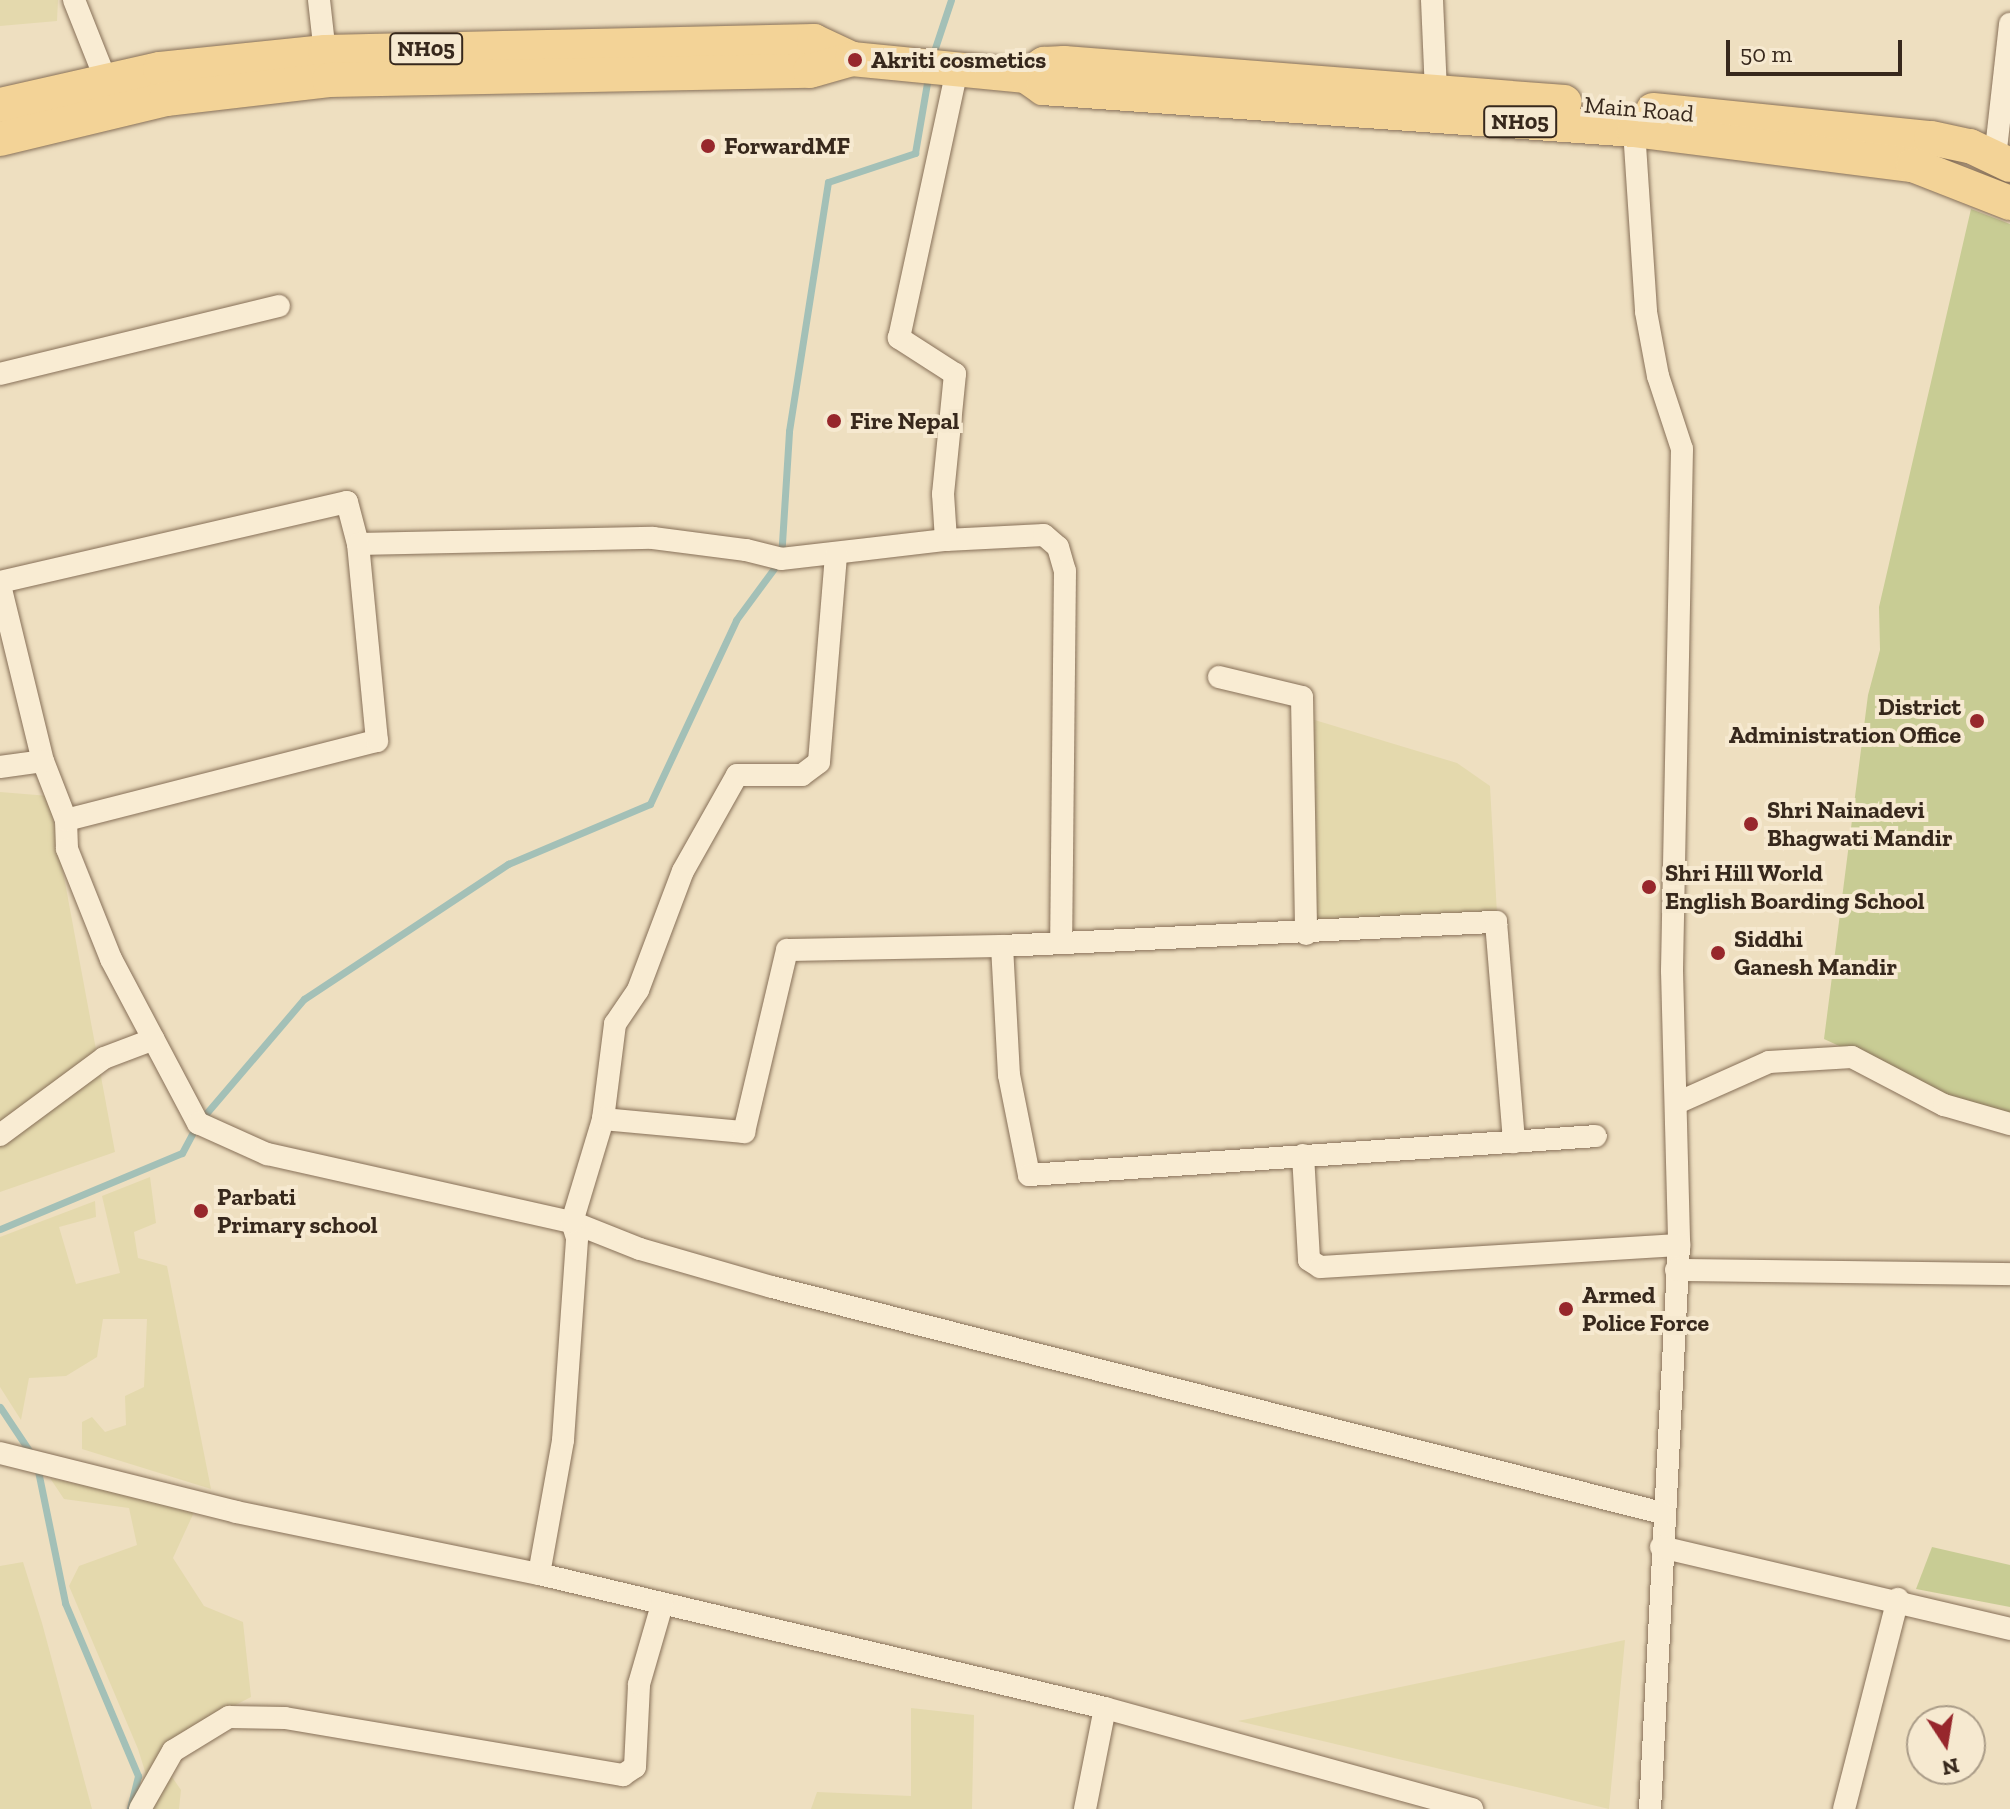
<!DOCTYPE html>
<html>
<head>
<meta charset="utf-8">
<style>
  body { margin:0 }
  #map { position:relative; width:2010px; height:1809px; overflow:hidden; background:#eedfc0; font-family:"Zilla Slab",serif }
  div>[style] { position:absolute }
  .farmland>* { inset:0; background:#e4d9ad }
  .green>* { inset:0; background:#c8cc94 }
  .stream>* { height:7px; margin:-3.5px; padding:0 3.5px; transform-origin:3.5px; border-radius:3.5px; background:#a3c0b7 }
  .roads { filter:drop-shadow(0 0 2px #877058) drop-shadow(0 0 2px #877058) }
  .minor>* { height:22px; margin:-11px; padding:0 11px; transform-origin:11px; border-radius:11px; background:#f9ecd3 }
  .primary>* { height:34px; margin:-17px; padding:0 17px; transform-origin:17px; border-radius:17px; background:#f3d397 }
  .dots>* { width:22px; height:22px; translate:-50% -50%; box-sizing:border-box; border:4px solid #f6e9d0; border-radius:50% }
  span { translate:-50% -50%; white-space:nowrap; text-align:center; line-height:1.15; -webkit-text-stroke:8px #f6e9d0; paint-order:stroke }
  .shield-label span { padding:2px 6px; background:#f6e9d0; border:2px solid; border-radius:6px; -webkit-text-stroke-width:0 }
  .shield-label { font-size:22px; color:#37281c; font-weight:700 }
  .poi-label { font-size:24px; color:#37281c; font-weight:700 }
  .left { translate:0 -50%; text-align:left }
  .right { translate:-100% -50%; text-align:right }
  .street-label { font-size:24px; color:#37281c }
  .north { position:absolute; left:1906px; top:1705px; width:80px; height:80px; box-sizing:border-box; background:#f6e9d0; border:2px solid #aa9c88; border-radius:50%; rotate:168deg; font-size:22px; font-weight:700; line-height:32px; text-align:center; color:#37281c }
  .north::after { content:''; display:block; margin:auto; width:28px; height:36px; background:#97272c; clip-path:polygon(50% 0,100% 100%,50% 72%,0 100%) }
  .scale { position:absolute; left:1726px; top:40px; width:176px; height:36px; box-sizing:border-box; border:4px solid #37281c; border-top:0; padding-left:10px; font-size:24px; line-height:28px; white-space:nowrap; color:#37281c; -webkit-text-stroke:6px #f6e9d0; paint-order:stroke }
</style>
</head>
<body>
<div id="map">
  <div class="farmland">
    <div style="clip-path:polygon(0 0,58px 0,57px 21px,0 26px)"></div>
    <div style="clip-path:polygon(1308px 718px,1457px 763px,1490px 786px,1497px 914px,1311px 928px)"></div>
    <div style="clip-path:polygon(0 792px,49px 796px,115px 1152px,0 1192px)"></div>
    <div style="clip-path:polygon(150px 1177px,156px 1223px,134px 1232px,138px 1258px,167px 1266px,211px 1489px,82px 1449px,82px 1422px,92px 1417px,105px 1432px,126px 1425px,125px 1396px,144px 1387px,147px 1319px,103px 1319px,97px 1357px,66px 1376px,29px 1378px,21px 1420px,0 1387px,0 1237px,95px 1201px,96px 1217px,59px 1227px,76px 1284px,120px 1273px,102px 1196px)"></div>
    <div style="clip-path:polygon(50px 1478px,195px 1510px,173px 1558px,204px 1606px,243px 1622px,251px 1697px,187px 1730px,159px 1758px,181px 1790px,179px 1809px,147px 1809px,148px 1781px,138px 1749px,69px 1586px,79px 1566px,137px 1545px,129px 1508px,64px 1499px)"></div>
    <div style="clip-path:polygon(23px 1562px,42px 1623px,92px 1809px,0 1809px,0 1566px)"></div>
    <div style="clip-path:polygon(1625px 1640px,1609px 1809px,1238px 1721px)"></div>
    <div style="clip-path:polygon(911px 1708px,974px 1715px,972px 1809px,811px 1809px,817px 1792px,911px 1796px)"></div>
  </div>
  <div class="green">
    <div style="clip-path:polygon(1971px 209px,2010px 224px,2010px 1124px,1824px 1039px,1868px 695px,1880px 650px,1879px 607px)"></div>
    <div style="clip-path:polygon(1932px 1547px,2010px 1565px,2010px 1607px,1916px 1589px)"></div>
  </div>
  <div class="stream">
    <div style="left:932px;top:57px;width:60px;rotate:-71.6deg"></div>
    <div style="left:0;top:1229px;width:197px;rotate:-22.7deg"></div>
    <div style="left:182px;top:1153px;width:34px;rotate:-62deg"></div>
    <div style="left:198px;top:1123px;width:163px;rotate:-49.5deg"></div>
    <div style="left:304px;top:999px;width:245px;rotate:-33.5deg"></div>
    <div style="left:508px;top:864px;width:154px;rotate:-22.9deg"></div>
    <div style="left:650px;top:804px;width:203px;rotate:-64.9deg"></div>
    <div style="left:736px;top:620px;width:76px;rotate:-53.6deg"></div>
    <div style="left:781px;top:559px;width:128px;rotate:-86.4deg"></div>
    <div style="left:789px;top:431px;width:252px;rotate:-81.1deg"></div>
    <div style="left:828px;top:182px;width:92px;rotate:-18.4deg"></div>
    <div style="left:915px;top:153px;width:77px;rotate:-80.3deg"></div>
    <div style="left:0;top:1407px;width:58px;rotate:56.3deg"></div>
    <div style="left:37px;top:1466px;width:140px;rotate:78.4deg"></div>
    <div style="left:65px;top:1603px;width:188px;rotate:67.1deg"></div>
    <div style="left:138px;top:1776px;width:34px;rotate:104deg"></div>
  </div>
  <div class="roads">
    <div class="minor">
      <div style="left:74px;top:0;width:84px;rotate:68.3deg"></div>
      <div style="left:319px;top:0;width:62px;rotate:83.6deg"></div>
      <div style="left:1432px;top:0;width:90px;rotate:87.5deg"></div>
      <div style="left:1634px;top:130px;width:182px;rotate:86.2deg"></div>
      <div style="left:1646px;top:312px;width:65px;rotate:79.4deg"></div>
      <div style="left:1658px;top:376px;width:77px;rotate:71.8deg"></div>
      <div style="left:1682px;top:449px;width:522px;rotate:91.1deg"></div>
      <div style="left:1672px;top:971px;width:274px;rotate:88.5deg"></div>
      <div style="left:1679px;top:1245px;width:565px;rotate:92.94deg"></div>
      <div style="left:1995px;top:158px;width:135px;rotate:-83.6deg"></div>
      <div style="left:0;top:374px;width:287px;rotate:-13.7deg"></div>
      <div style="left:946px;top:540px;width:98px;rotate:-2.9deg"></div>
      <div style="left:1044px;top:535px;width:18px;rotate:41deg"></div>
      <div style="left:1058px;top:547px;width:25px;rotate:74deg"></div>
      <div style="left:1065px;top:571px;width:372px;rotate:90.6deg"></div>
      <div style="left:0;top:582px;width:356px;rotate:-13deg"></div>
      <div style="left:347px;top:502px;width:43px;rotate:75.3deg"></div>
      <div style="left:358px;top:544px;width:295px;rotate:-1.2deg"></div>
      <div style="left:653px;top:538px;width:94px;rotate:7.4deg"></div>
      <div style="left:746px;top:550px;width:36px;rotate:14deg"></div>
      <div style="left:781px;top:559px;width:166px;rotate:-6.6deg"></div>
      <div style="left:946px;top:540px;width:46px;rotate:-93.7deg"></div>
      <div style="left:943px;top:494px;width:121px;rotate:-84.3deg"></div>
      <div style="left:955px;top:374px;width:67px;rotate:-147.3deg"></div>
      <div style="left:899px;top:338px;width:275px;rotate:-77.8deg"></div>
      <div style="left:0;top:585px;width:181px;rotate:76.3deg"></div>
      <div style="left:43px;top:761px;width:63px;rotate:68.7deg"></div>
      <div style="left:66px;top:820px;width:29px;rotate:88deg"></div>
      <div style="left:67px;top:849px;width:118px;rotate:68.2deg"></div>
      <div style="left:111px;top:959px;width:186px;rotate:62.1deg"></div>
      <div style="left:198px;top:1123px;width:76px;rotate:24.2deg"></div>
      <div style="left:267px;top:1154px;width:312px;rotate:12.6deg"></div>
      <div style="left:572px;top:1222px;width:73px;rotate:21.7deg"></div>
      <div style="left:640px;top:1249px;width:137px;rotate:16.1deg"></div>
      <div style="left:772px;top:1287px;width:918px;rotate:14.25deg"></div>
      <div style="left:1219px;top:677px;width:85px;rotate:13.5deg"></div>
      <div style="left:1302px;top:697px;width:237px;rotate:89deg"></div>
      <div style="left:0;top:767px;width:43px;rotate:-7.9deg"></div>
      <div style="left:66px;top:820px;width:321px;rotate:-14.3deg"></div>
      <div style="left:377px;top:741px;width:198px;rotate:-95.5deg"></div>
      <div style="left:1002px;top:946px;width:495px;rotate:-2.8deg"></div>
      <div style="left:1496px;top:922px;width:221px;rotate:85.3deg"></div>
      <div style="left:1677px;top:1103px;width:101px;rotate:-24deg"></div>
      <div style="left:1769px;top:1062px;width:83px;rotate:-3.4deg"></div>
      <div style="left:1852px;top:1057px;width:104px;rotate:27.6deg"></div>
      <div style="left:1944px;top:1105px;width:69px;rotate:16.1deg"></div>
      <div style="left:603px;top:1119px;width:96px;rotate:-82.8deg"></div>
      <div style="left:615px;top:1024px;width:41px;rotate:-55.9deg"></div>
      <div style="left:638px;top:990px;width:127px;rotate:-69.3deg"></div>
      <div style="left:683px;top:871px;width:110px;rotate:-60.6deg"></div>
      <div style="left:737px;top:775px;width:65px"></div>
      <div style="left:802px;top:775px;width:21px;rotate:-37deg"></div>
      <div style="left:819px;top:762px;width:208px;rotate:-85.3deg"></div>
      <div style="left:0;top:1135px;width:129px;rotate:-36.5deg"></div>
      <div style="left:104px;top:1058px;width:53px;rotate:-20.8deg"></div>
      <div style="left:1303px;top:1155px;width:105px;rotate:86.7deg"></div>
      <div style="left:1309px;top:1260px;width:13px;rotate:32deg"></div>
      <div style="left:1320px;top:1267px;width:360px;rotate:-3.5deg"></div>
      <div style="left:1676px;top:1270px;width:334px;rotate:0.7deg"></div>
      <div style="left:0;top:1453px;width:243px;rotate:14deg"></div>
      <div style="left:236px;top:1512px;width:309px;rotate:11.6deg"></div>
      <div style="left:539px;top:1574px;width:582px;rotate:13.32deg"></div>
      <div style="left:1105px;top:1708px;width:381px;rotate:15.4deg"></div>
      <div style="left:1661px;top:1547px;width:359px;rotate:13.2deg"></div>
      <div style="left:539px;top:1574px;width:136px;rotate:-79.8deg"></div>
      <div style="left:563px;top:1440px;width:202px;rotate:-86deg"></div>
      <div style="left:577px;top:1238px;width:17px;rotate:-107deg"></div>
      <div style="left:572px;top:1222px;width:108px;rotate:-73.2deg"></div>
      <div style="left:603px;top:1119px;width:142px;rotate:5.3deg"></div>
      <div style="left:744px;top:1132px;width:187px;rotate:-76.7deg"></div>
      <div style="left:787px;top:950px;width:215px;rotate:-1.1deg"></div>
      <div style="left:1002px;top:946px;width:129px;rotate:86.9deg"></div>
      <div style="left:1009px;top:1075px;width:102px;rotate:78.7deg"></div>
      <div style="left:1029px;top:1175px;width:568px;rotate:-3.93deg"></div>
      <div style="left:140px;top:1809px;width:67px;rotate:-60.4deg"></div>
      <div style="left:173px;top:1751px;width:66px;rotate:-31.3deg"></div>
      <div style="left:229px;top:1717px;width:56px;rotate:1deg"></div>
      <div style="left:285px;top:1718px;width:343px;rotate:9.6deg"></div>
      <div style="left:623px;top:1775px;width:14px;rotate:-34deg"></div>
      <div style="left:635px;top:1767px;width:83px;rotate:-87.2deg"></div>
      <div style="left:639px;top:1684px;width:82px;rotate:-73.8deg"></div>
      <div style="left:1085px;top:1809px;width:103px;rotate:-78.8deg"></div>
      <div style="left:1844px;top:1809px;width:217px;rotate:-75.6deg"></div>
    </div>
    <div class="primary">
      <div style="left:1026px;top:76px;width:22px;rotate:-34deg"></div>
      <div style="left:1044px;top:64px;width:20px;rotate:-3deg"></div>
      <div style="left:1064px;top:63px;width:502px;rotate:4.46deg"></div>
      <div style="left:0;top:105px;width:164px;rotate:-12.7deg"></div>
      <div style="left:160px;top:69px;width:166px;rotate:-5.9deg"></div>
      <div style="left:325px;top:52px;width:489px;rotate:-1.3deg"></div>
      <div style="left:814px;top:41px;width:42px;rotate:25.3deg"></div>
      <div style="left:1653px;top:110px;width:279px;rotate:5.8deg"></div>
      <div style="left:1931px;top:138px;width:40px;rotate:12deg"></div>
      <div style="left:1970px;top:146px;width:44px;rotate:25.4deg"></div>
      <div style="left:0;top:139px;width:171px;rotate:-13.5deg"></div>
      <div style="left:166px;top:99px;width:164px;rotate:-6.6deg"></div>
      <div style="left:329px;top:80px;width:481px;rotate:-1.1deg"></div>
      <div style="left:810px;top:71px;width:44px;rotate:-15.9deg"></div>
      <div style="left:852px;top:59px;width:175px;rotate:5.6deg"></div>
      <div style="left:1026px;top:76px;width:21px;rotate:35deg"></div>
      <div style="left:1043px;top:88px;width:592px;rotate:4.06deg"></div>
      <div style="left:1634px;top:130px;width:281px;rotate:7.2deg"></div>
      <div style="left:1913px;top:165px;width:104px;rotate:21.4deg"></div>
    </div>
  </div>
  <div class="dots">
    <div style="left:855px;top:60px;background:#97272c"></div>
    <div style="left:708px;top:146px;background:#97272c"></div>
    <div style="left:834px;top:421px;background:#97272c"></div>
    <div style="left:1977px;top:721px;background:#97272c"></div>
    <div style="left:1751px;top:824px;background:#97272c"></div>
    <div style="left:1649px;top:887px;background:#97272c"></div>
    <div style="left:1718px;top:953px;background:#97272c"></div>
    <div style="left:201px;top:1211px;background:#97272c"></div>
    <div style="left:1566px;top:1309px;background:#97272c"></div>
  </div>
  <div class="shield-label">
    <span style="left:426px;top:49px">NH05</span>
    <span style="left:1520px;top:122px">NH05</span>
  </div>
  <div class="poi-label">
    <span class="left" style="left:871px;top:60px">Akriti cosmetics</span>
    <span class="left" style="left:724px;top:146px">ForwardMF</span>
    <span class="left" style="left:850px;top:421px">Fire Nepal</span>
    <span class="right" style="left:1961px;top:721px">District<br>Administration Office</span>
    <span class="left" style="left:1767px;top:824px">Shri Nainadevi<br>Bhagwati Mandir</span>
    <span class="left" style="left:1665px;top:887px">Shri Hill World<br>English Boarding School</span>
    <span class="left" style="left:1734px;top:953px">Siddhi<br>Ganesh Mandir</span>
    <span class="left" style="left:217px;top:1211px">Parbati<br>Primary school</span>
    <span class="left" style="left:1582px;top:1309px">Armed<br>Police Force</span>
  </div>
  <div class="street-label">
    <span style="left:1639px;top:109px;rotate:5deg">Main Road</span>
  </div>
  <div class="north">N</div>
  <div class="scale">50 m</div>
</div>
</body>
</html>
